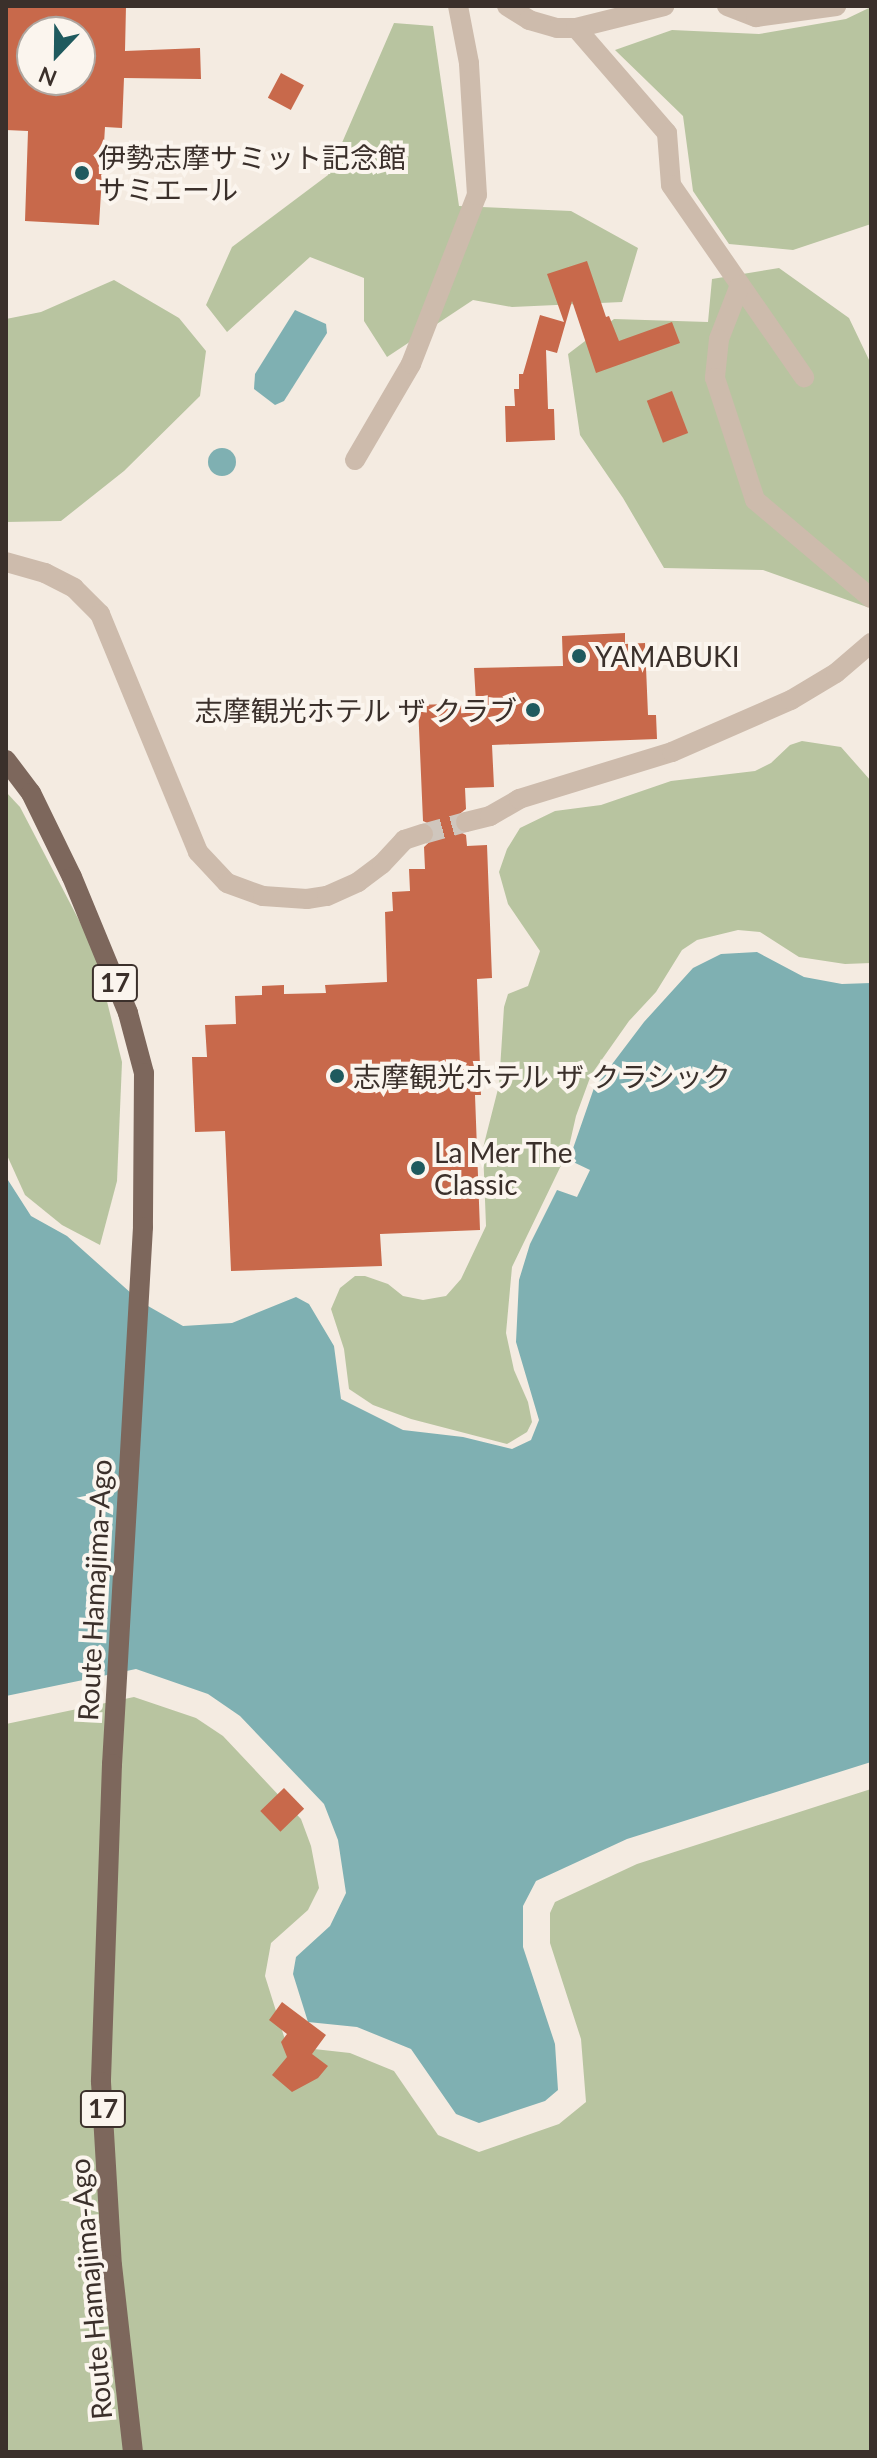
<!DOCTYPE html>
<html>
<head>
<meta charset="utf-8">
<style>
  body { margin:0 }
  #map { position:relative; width:877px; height:2458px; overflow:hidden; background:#f4ebe1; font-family:Lato,"Noto Sans JP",sans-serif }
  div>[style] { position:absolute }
  .green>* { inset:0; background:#b8c4a0 }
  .water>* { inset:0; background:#7fb0b2 }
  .round { border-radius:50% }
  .building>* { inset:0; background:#c8694b; transform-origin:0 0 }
  .minor-tunnel>* { height:20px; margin-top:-10px; transform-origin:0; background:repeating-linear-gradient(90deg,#cfc6bd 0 20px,transparent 0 30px) }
  .minor>* { height:20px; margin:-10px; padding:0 10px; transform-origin:10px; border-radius:10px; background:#cdbbac }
  .major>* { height:20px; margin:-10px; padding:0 10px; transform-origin:10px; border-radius:10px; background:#7d675c }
  .rail>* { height:6px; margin-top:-3px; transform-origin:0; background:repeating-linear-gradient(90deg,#3b302b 0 2px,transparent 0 8px) }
  .dots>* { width:22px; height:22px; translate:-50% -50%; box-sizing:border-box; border:4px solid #fbf5ee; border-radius:50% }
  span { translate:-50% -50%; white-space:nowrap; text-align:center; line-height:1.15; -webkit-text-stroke:8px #fbf5ee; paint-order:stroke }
  .shield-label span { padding:2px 6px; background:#fbf5ee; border:2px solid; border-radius:6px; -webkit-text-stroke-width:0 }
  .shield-label { font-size:26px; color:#3b302b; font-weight:700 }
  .poi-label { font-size:28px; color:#3b302b }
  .left { translate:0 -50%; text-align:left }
  .right { translate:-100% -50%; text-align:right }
  .street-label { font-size:28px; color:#3b302b }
  .frame { position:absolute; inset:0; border:8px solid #3b302b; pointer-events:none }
  .north { position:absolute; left:16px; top:16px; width:80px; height:80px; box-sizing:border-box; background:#fbf5ee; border:2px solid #aea6a0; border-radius:50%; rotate:202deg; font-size:22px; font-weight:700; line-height:32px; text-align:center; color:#3b302b }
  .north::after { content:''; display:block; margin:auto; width:28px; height:36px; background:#1f5a5e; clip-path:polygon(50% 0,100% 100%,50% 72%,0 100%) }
</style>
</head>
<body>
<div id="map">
  <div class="green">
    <div style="clip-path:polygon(871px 7px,871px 224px,793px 250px,729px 244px,693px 191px,683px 116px,615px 50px,672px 30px,759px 34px,846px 19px)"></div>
    <div style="clip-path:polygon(394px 23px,433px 26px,459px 206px,571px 211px,638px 248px,622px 302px,512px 307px,473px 300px,387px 357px,364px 321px,364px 278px,310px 257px,227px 332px,206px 305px,232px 247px,328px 175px)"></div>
    <div style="clip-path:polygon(779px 268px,849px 318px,871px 364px,871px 605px,867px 607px,763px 570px,664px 568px,623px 498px,580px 435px,568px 354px,614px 319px,708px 322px,712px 279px)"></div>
    <div style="clip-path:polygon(114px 280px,179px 318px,206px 351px,200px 396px,124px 471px,61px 521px,6px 522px,6px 319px,41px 312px)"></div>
    <div style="clip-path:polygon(802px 741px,841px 747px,871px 781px,871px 963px,845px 964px,799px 957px,760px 932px,738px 930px,697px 940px,682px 950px,656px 992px,629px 1021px,591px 1075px,576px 1116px,568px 1151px,512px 1267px,506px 1333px,514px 1370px,528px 1402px,532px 1422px,527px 1432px,507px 1444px,411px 1419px,373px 1405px,349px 1389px,344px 1349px,331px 1309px,340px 1288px,355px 1276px,365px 1276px,388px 1284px,403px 1296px,423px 1300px,446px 1296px,461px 1279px,486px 1226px,483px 1148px,499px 1085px,504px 1007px,508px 994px,528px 986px,540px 951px,508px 904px,499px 872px,507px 849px,520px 828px,555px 811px,601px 805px,671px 781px,755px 771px,771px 763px,790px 745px)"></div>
    <div style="clip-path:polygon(6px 792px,20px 807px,94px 949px,122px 1062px,117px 1181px,100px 1245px,62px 1225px,25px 1195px,6px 1153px)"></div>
    <div style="clip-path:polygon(134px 1697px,196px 1718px,223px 1736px,301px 1819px,311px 1846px,319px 1888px,308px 1910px,271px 1943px,265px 1976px,287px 2046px,350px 2053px,394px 2071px,438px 2135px,479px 2152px,559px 2124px,586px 2102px,581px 2039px,550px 1943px,550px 1913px,555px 1902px,637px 1864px,871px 1789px,871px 2452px,6px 2452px,6px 1724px)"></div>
  </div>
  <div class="water">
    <div style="clip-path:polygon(295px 310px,326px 324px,327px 333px,284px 401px,275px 405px,254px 389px,255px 374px)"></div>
    <div class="round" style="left:208px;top:448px;width:28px;height:28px"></div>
    <div style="clip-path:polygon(757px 952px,804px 977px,842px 984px,871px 983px,871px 1762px,627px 1839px,536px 1881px,523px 1906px,523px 1947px,555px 2044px,558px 2090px,545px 2101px,479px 2123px,456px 2114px,411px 2049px,357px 2027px,308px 2022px,293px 1974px,296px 1957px,330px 1926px,346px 1893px,338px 1840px,324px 1804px,240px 1716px,208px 1694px,136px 1669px,6px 1696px,6px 1177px,31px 1216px,67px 1236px,141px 1302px,183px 1326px,232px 1323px,296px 1297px,309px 1304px,334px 1346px,341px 1399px,403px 1430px,463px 1437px,512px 1449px,531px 1440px,539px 1420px,516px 1342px,519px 1280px,530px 1244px,557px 1190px,577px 1197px,590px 1170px,569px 1160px,594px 1088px,644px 1022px,693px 968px,721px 954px)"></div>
  </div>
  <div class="building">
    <div style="clip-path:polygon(evenodd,6px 6px,126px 6px,125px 51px,200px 48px,201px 79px,124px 78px,122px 128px,105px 127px,99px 225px,25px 221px,28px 131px,6px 130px,6px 6px,32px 32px,80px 32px,80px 80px,32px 80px,32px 32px)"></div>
    <div style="left:281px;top:73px;width:26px;height:28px;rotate:28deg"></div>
    <div style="clip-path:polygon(587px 261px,606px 317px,609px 316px,619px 341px,672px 322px,680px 343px,596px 373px,572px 301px,557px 353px,546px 350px,548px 409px,554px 409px,555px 440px,506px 442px,505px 406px,515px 406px,514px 389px,519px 389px,519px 374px,523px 374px,540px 315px,564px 322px,547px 274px)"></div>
    <div style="left:672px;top:391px;width:45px;height:27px;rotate:69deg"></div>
    <div style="clip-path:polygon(625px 633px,625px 644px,645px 643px,648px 715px,656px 715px,657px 739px,492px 745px,494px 787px,465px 788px,466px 809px,453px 819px,456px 830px,466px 835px,467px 846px,487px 845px,492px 978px,477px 979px,481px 1095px,475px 1095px,480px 1230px,380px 1234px,382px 1266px,231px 1271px,225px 1131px,195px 1132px,192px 1057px,207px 1057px,205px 1025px,236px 1024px,235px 996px,262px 995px,262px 986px,284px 985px,284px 994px,326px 993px,325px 985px,387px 982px,385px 912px,393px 911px,392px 892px,410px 891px,409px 869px,425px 869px,424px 847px,436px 836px,432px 825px,423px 821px,418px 705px,476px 703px,474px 668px,563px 666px,562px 636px)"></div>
    <div style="left:284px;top:1788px;width:29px;height:33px;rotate:46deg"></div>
    <div style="clip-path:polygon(282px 2002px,326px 2035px,312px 2054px,328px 2066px,318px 2078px,292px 2092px,272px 2075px,287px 2057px,281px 2042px,287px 2034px,269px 2020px)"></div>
  </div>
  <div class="minor-tunnel">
    <div style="left:423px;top:834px;width:45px;rotate:-15.6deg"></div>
  </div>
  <div class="minor">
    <div style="left:507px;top:6px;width:26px;rotate:32deg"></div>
    <div style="left:529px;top:20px;width:29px;rotate:16deg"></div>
    <div style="left:557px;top:28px;width:19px"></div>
    <div style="left:576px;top:28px;width:91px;rotate:-14deg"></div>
    <div style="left:727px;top:6px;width:31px;rotate:21deg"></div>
    <div style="left:756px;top:17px;width:81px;rotate:-7.8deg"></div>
    <div style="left:576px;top:28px;width:139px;rotate:49.1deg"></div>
    <div style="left:667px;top:133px;width:52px;rotate:85.6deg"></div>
    <div style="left:671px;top:185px;width:234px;rotate:55.3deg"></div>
    <div style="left:740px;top:285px;width:58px;rotate:111.3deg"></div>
    <div style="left:719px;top:339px;width:39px;rotate:96deg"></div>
    <div style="left:715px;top:378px;width:128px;rotate:71.8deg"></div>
    <div style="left:755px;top:500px;width:152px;rotate:40.2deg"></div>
    <div style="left:355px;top:460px;width:111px;rotate:-59.7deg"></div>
    <div style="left:411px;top:364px;width:181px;rotate:-68.7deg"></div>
    <div style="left:477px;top:195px;width:132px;rotate:-93.5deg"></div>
    <div style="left:469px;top:63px;width:58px;rotate:-100.9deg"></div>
    <div style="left:6px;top:562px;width:41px;rotate:15.8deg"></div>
    <div style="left:45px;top:573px;width:33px;rotate:27deg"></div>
    <div style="left:74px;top:588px;width:37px;rotate:45deg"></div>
    <div style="left:100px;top:614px;width:257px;rotate:67.6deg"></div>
    <div style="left:198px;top:852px;width:42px;rotate:46.9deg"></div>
    <div style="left:227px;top:883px;width:38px;rotate:20deg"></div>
    <div style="left:263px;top:896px;width:44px;rotate:3.9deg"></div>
    <div style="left:307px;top:899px;width:20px;rotate:-9deg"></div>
    <div style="left:327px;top:896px;width:34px;rotate:-24deg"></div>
    <div style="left:358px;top:882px;width:30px;rotate:-37deg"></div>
    <div style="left:382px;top:864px;width:33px;rotate:-47deg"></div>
    <div style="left:404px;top:840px;width:20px;rotate:-18deg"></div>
    <div style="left:466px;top:822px;width:25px;rotate:-14deg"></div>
    <div style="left:490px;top:816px;width:34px;rotate:-30deg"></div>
    <div style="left:519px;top:799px;width:160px;rotate:-17.1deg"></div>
    <div style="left:672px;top:752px;width:130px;rotate:-23.6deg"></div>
    <div style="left:791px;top:700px;width:52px;rotate:-31deg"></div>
    <div style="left:836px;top:673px;width:46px;rotate:-40.6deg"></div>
  </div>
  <div class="major">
    <div style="left:6px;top:760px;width:41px;rotate:52.9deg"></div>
    <div style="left:31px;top:793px;width:93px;rotate:64deg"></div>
    <div style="left:72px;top:877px;width:147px;rotate:67.6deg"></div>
    <div style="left:128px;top:1013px;width:62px;rotate:75.1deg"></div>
    <div style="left:144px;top:1073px;width:154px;rotate:90.4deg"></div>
    <div style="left:143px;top:1227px;width:538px;rotate:93.3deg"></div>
    <div style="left:112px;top:1764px;width:318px;rotate:92deg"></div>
    <div style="left:101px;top:2082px;width:183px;rotate:86.6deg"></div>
    <div style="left:112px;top:2265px;width:188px;rotate:83.6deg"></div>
  </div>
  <div class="rail">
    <div style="left:6px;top:21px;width:1px"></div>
  </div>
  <div class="dots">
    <div style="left:82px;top:173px;background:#1f5a5e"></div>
    <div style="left:579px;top:656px;background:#1f5a5e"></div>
    <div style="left:533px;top:710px;background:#1f5a5e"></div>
    <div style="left:337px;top:1076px;background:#1f5a5e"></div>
    <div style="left:418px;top:1168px;background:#1f5a5e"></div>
  </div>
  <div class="shield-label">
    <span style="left:115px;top:983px">17</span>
    <span style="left:103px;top:2109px">17</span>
  </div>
  <div class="poi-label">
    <span class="left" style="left:98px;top:173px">伊勢志摩サミット記念館<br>サミエール</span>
    <span class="left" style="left:595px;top:656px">YAMABUKI</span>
    <span class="right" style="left:517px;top:710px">志摩観光ホテル ザ クラブ</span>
    <span class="left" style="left:353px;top:1076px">志摩観光ホテル ザ クラシック</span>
    <span class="left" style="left:434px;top:1168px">La Mer The<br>Classic</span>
  </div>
  <div class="street-label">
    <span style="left:94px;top:1590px;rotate:-87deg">Route Hamajima-Ago</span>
    <span style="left:90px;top:2289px;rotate:-95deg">Route Hamajima-Ago</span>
  </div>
  <div class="frame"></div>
  <div class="north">N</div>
</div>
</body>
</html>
